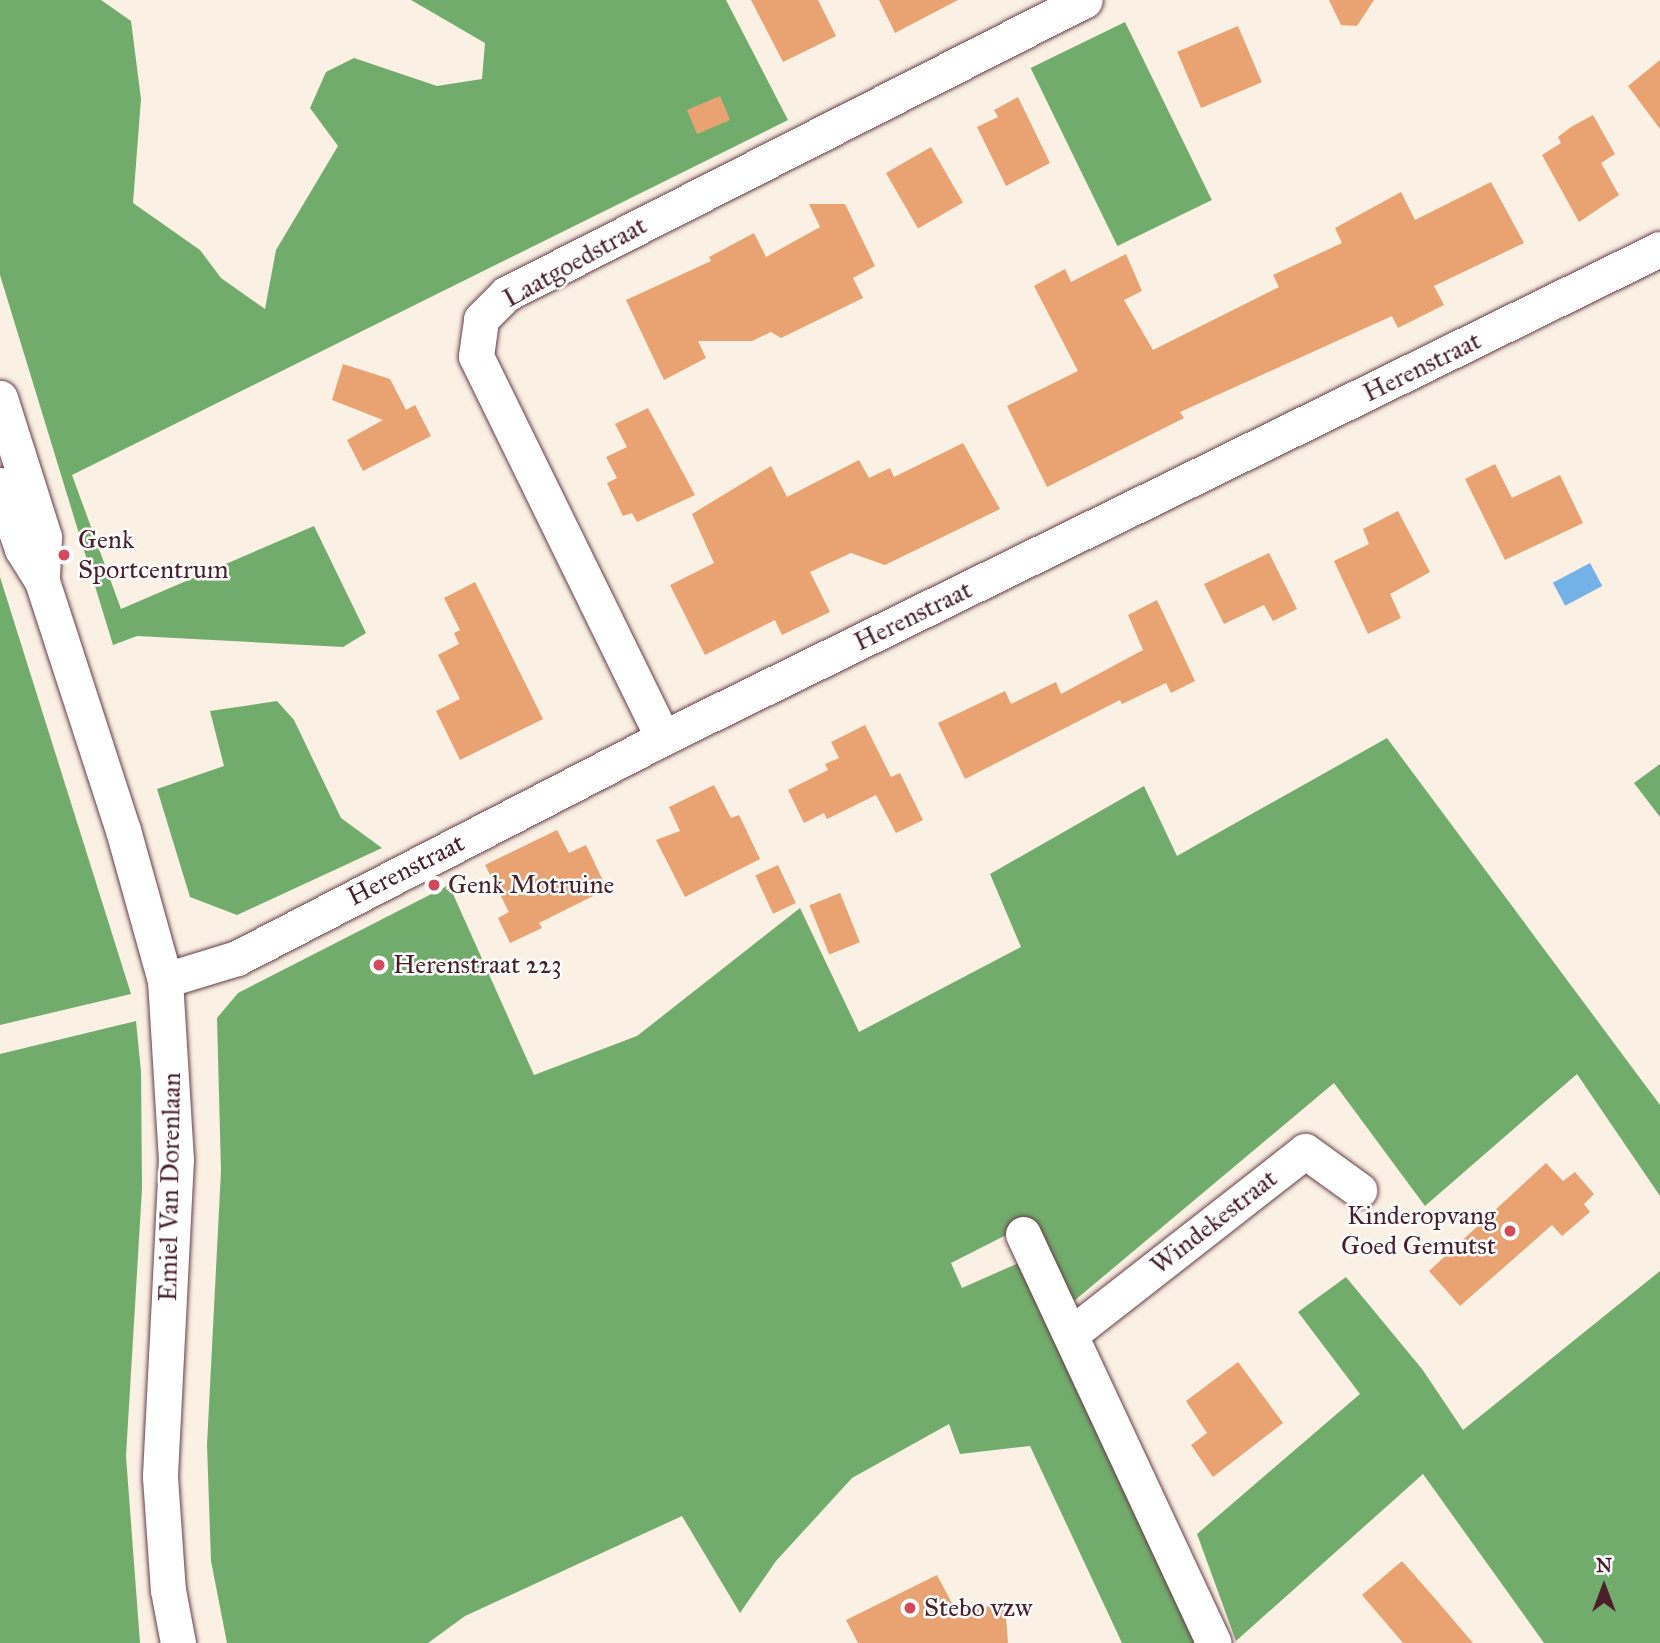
<!DOCTYPE html>
<html>
<head>
<meta charset="utf-8">
<style>
  body { margin:0 }
  #map { position:relative; width:1660px; height:1643px; overflow:hidden; background:#faf0e3; font-family:"IM FELL Great Primer",serif }
  div>[style] { position:absolute }
  .forest>* { inset:0; background:#72ac6c; transform-origin:0 0 }
  .water>* { inset:0; background:#74b1e6; transform-origin:0 0 }
  .building>* { inset:0; background:#e9a272; transform-origin:0 0 }
  .roads { filter:drop-shadow(0 0 2px #643e47) drop-shadow(0 0 2px #643e47) }
  .minor>* { height:35px; margin:-17.5px; padding:0 17.5px; transform-origin:17.5px; border-radius:17.5px; background:#fff }
  .dots>* { width:19px; height:19px; translate:-50% -50%; box-sizing:border-box; border:4px solid #fff; border-radius:50% }
  span { translate:-50% -50%; white-space:nowrap; text-align:center; line-height:1.15; -webkit-text-stroke:5px #fff; paint-order:stroke }
  .street-label { font-size:26px; color:#4a1f2b }
  .poi-label { font-size:26px; color:#4a1f2b }
  .left { translate:0 -50%; text-align:left }
  .right { translate:-100% -50%; text-align:right }
  .north { position:absolute; left:1569px; top:1552px; width:70px; height:70px; -webkit-text-stroke:5px #fff; paint-order:stroke; rotate:0deg; font-size:19px; font-weight:700; line-height:28px; text-align:center; color:#4a1f2b }
  .north::after { content:''; display:block; margin:auto; width:24px; height:32px; background:#4a1f2b; clip-path:polygon(50% 0,100% 100%,50% 72%,0 100%) }
</style>
</head>
<body>
<div id="map">
  <div class="forest">
    <div style="clip-path:polygon(0 0,101px 0,131px 21px,141px 99px,133px 203px,200px 250px,221px 278px,265px 309px,276px 250px,338px 146px,310px 108px,326px 72px,354px 58px,437px 86px,482px 79px,485px 43px,411px 0,726px 0,788px 120px,72px 475px,121px 609px,314px 526px,366px 633px,343px 647px,137px 636px,113px 645px,0 275px)"></div>
    <div style="left:1125px;top:22px;width:198px;height:105px;rotate:64deg"></div>
    <div style="clip-path:polygon(0 577px,131px 994px,0 1025px)"></div>
    <div style="clip-path:polygon(277px 701px,294px 720px,341px 818px,382px 848px,237px 915px,190px 897px,157px 789px,224px 766px,210px 711px)"></div>
    <div style="clip-path:polygon(1387px 738px,1660px 1105px,1660px 1196px,1577px 1074px,1425px 1206px,1334px 1083px,1074px 1301px,1032px 1222px,951px 1263px,962px 1288px,1023px 1261px,1196px 1643px,1122px 1643px,1030px 1446px,960px 1454px,949px 1424px,852px 1478px,776px 1561px,740px 1613px,682px 1516px,465px 1616px,428px 1643px,227px 1643px,211px 1561px,207px 1445px,221px 1171px,217px 1018px,238px 993px,449px 885px,534px 1075px,637px 1036px,800px 908px,859px 1032px,1021px 947px,990px 874px,1144px 786px,1177px 856px)"></div>
    <div style="clip-path:polygon(1660px 764px,1660px 817px,1634px 783px)"></div>
    <div style="clip-path:polygon(136px 1021px,141px 1072px,142px 1189px,126px 1456px,140px 1643px,0 1643px,0 1054px)"></div>
    <div style="clip-path:polygon(1660px 1271px,1660px 1643px,1544px 1643px,1423px 1474px,1236px 1641px,1197px 1534px,1360px 1394px,1298px 1312px,1346px 1277px,1422px 1369px,1463px 1430px)"></div>
  </div>
  <div class="water">
    <div style="left:1590px;top:563px;width:26px;height:42px;rotate:62deg"></div>
  </div>
  <div class="building">
    <div style="clip-path:polygon(751px 0,818px 0,836px 36px,783px 62px)"></div>
    <div style="clip-path:polygon(879px 0,958px 0,895px 33px)"></div>
    <div style="clip-path:polygon(1329px 0,1374px 0,1357px 26px,1341px 25px)"></div>
    <div style="left:1238px;top:26px;width:61px;height:66px;rotate:67deg"></div>
    <div style="clip-path:polygon(1660px 60px,1660px 129px,1628px 86px)"></div>
    <div style="left:720px;top:96px;width:26px;height:36px;rotate:67deg"></div>
    <div style="clip-path:polygon(1018px 97px,1050px 163px,1006px 186px,977px 127px,998px 117px,994px 110px)"></div>
    <div style="clip-path:polygon(1593px 115px,1615px 154px,1601px 163px,1619px 195px,1579px 222px,1542px 155px,1561px 143px,1558px 137px,1571px 127px)"></div>
    <div style="left:931px;top:147px;width:64px;height:52px;rotate:60deg"></div>
    <div style="clip-path:polygon(1491px 182px,1524px 243px,1434px 286px,1444px 305px,1398px 328px,1392px 316px,1180px 412px,1184px 418px,1047px 487px,1007px 406px,1078px 371px,1034px 286px,1065px 269px,1071px 282px,1126px 254px,1142px 291px,1124px 300px,1153px 350px,1279px 287px,1273px 275px,1342px 243px,1335px 228px,1401px 192px,1415px 220px)"></div>
    <div style="clip-path:polygon(809px 204px,845px 204px,875px 266px,853px 278px,863px 298px,781px 338px,771px 332px,752px 341px,698px 341px,706px 358px,664px 380px,626px 300px,711px 261px,709px 257px,754px 233px,766px 257px,820px 227px)"></div>
    <div style="clip-path:polygon(343px 364px,390px 379px,406px 410px,415px 405px,431px 436px,363px 471px,347px 440px,383px 420px,332px 400px)"></div>
    <div style="clip-path:polygon(648px 408px,695px 495px,637px 522px,632px 513px,623px 516px,607px 483px,617px 478px,606px 457px,627px 447px,615px 424px)"></div>
    <div style="clip-path:polygon(963px 443px,1000px 509px,885px 565px,851px 553px,810px 572px,830px 612px,782px 635px,775px 620px,705px 655px,670px 585px,714px 563px,692px 514px,771px 466px,787px 497px,859px 460px,869px 478px,890px 468px,894px 477px)"></div>
    <div style="clip-path:polygon(1495px 464px,1512px 498px,1560px 475px,1583px 523px,1505px 560px,1465px 479px)"></div>
    <div style="clip-path:polygon(1398px 511px,1430px 572px,1390px 594px,1401px 618px,1368px 634px,1334px 561px,1369px 544px,1363px 529px)"></div>
    <div style="clip-path:polygon(1269px 553px,1297px 609px,1273px 621px,1264px 605px,1224px 624px,1204px 584px)"></div>
    <div style="clip-path:polygon(475px 582px,543px 719px,460px 760px,436px 711px,460px 699px,438px 655px,459px 644px,454px 633px,460px 630px,444px 598px)"></div>
    <div style="clip-path:polygon(1157px 600px,1195px 681px,1171px 693px,1166px 683px,1122px 704px,1120px 700px,965px 779px,938px 723px,1005px 691px,1011px 704px,1056px 682px,1061px 694px,1143px 650px,1128px 615px)"></div>
    <div style="clip-path:polygon(865px 725px,891px 777px,900px 773px,923px 820px,896px 833px,876px 795px,827px 819px,824px 813px,804px 823px,788px 790px,828px 770px,825px 764px,839px 758px,831px 742px)"></div>
    <div style="clip-path:polygon(714px 785px,731px 818px,739px 815px,760px 859px,685px 897px,656px 840px,680px 831px,669px 807px)"></div>
    <div style="clip-path:polygon(557px 830px,569px 853px,586px 845px,607px 889px,539px 923px,542px 928px,510px 943px,498px 918px,509px 912px,485px 865px)"></div>
    <div style="left:778px;top:865px;width:42px;height:25px;rotate:65deg"></div>
    <div style="left:840px;top:893px;width:53px;height:33px;rotate:68deg"></div>
    <div style="clip-path:polygon(1546px 1163px,1563px 1181px,1575px 1172px,1594px 1194px,1584px 1204px,1590px 1212px,1562px 1236px,1552px 1225px,1460px 1306px,1429px 1271px)"></div>
    <div style="clip-path:polygon(1238px 1362px,1283px 1423px,1213px 1477px,1191px 1445px,1207px 1433px,1186px 1401px)"></div>
    <div style="clip-path:polygon(1402px 1561px,1438px 1602px,1473px 1643px,1403px 1643px,1362px 1595px)"></div>
    <div style="clip-path:polygon(937px 1575px,955px 1609px,1005px 1605px,1008px 1643px,858px 1643px,846px 1620px)"></div>
  </div>
  <div class="roads">
    <div class="minor">
      <div style="left:0;top:398px;width:146px;rotate:72.4deg"></div>
      <div style="left:44px;top:537px;width:37px;rotate:93deg"></div>
      <div style="left:0;top:485px;width:68px;rotate:71deg"></div>
      <div style="left:22px;top:549px;width:38px;rotate:58deg"></div>
      <div style="left:42px;top:581px;width:262px;rotate:72deg"></div>
      <div style="left:123px;top:830px;width:156px;rotate:74.4deg"></div>
      <div style="left:165px;top:980px;width:179px;rotate:86.5deg"></div>
      <div style="left:176px;top:1159px;width:318px;rotate:92.9deg"></div>
      <div style="left:160px;top:1477px;width:113px;rotate:86deg"></div>
      <div style="left:168px;top:1590px;width:54px;rotate:79.3deg"></div>
      <div style="left:663px;top:738px;width:425px;rotate:-116.1deg"></div>
      <div style="left:476px;top:356px;width:37px;rotate:-82deg"></div>
      <div style="left:481px;top:319px;width:35px;rotate:-45deg"></div>
      <div style="left:506px;top:294px;width:649px;rotate:-26.92deg"></div>
      <div style="left:165px;top:980px;width:75px;rotate:-17deg"></div>
      <div style="left:237px;top:958px;width:479px;rotate:-27.3deg"></div>
      <div style="left:663px;top:738px;width:1110px;rotate:-26.13deg"></div>
      <div style="left:1023px;top:1234px;width:451px;rotate:65deg"></div>
      <div style="left:1071px;top:1334px;width:297px;rotate:-38deg"></div>
      <div style="left:1305px;top:1151px;width:67px;rotate:35.8deg"></div>
    </div>
  </div>
  <div class="dots">
    <div style="left:64px;top:555px;background:#d1495b"></div>
    <div style="left:434px;top:885px;background:#d1495b"></div>
    <div style="left:379px;top:965px;background:#d1495b"></div>
    <div style="left:1510px;top:1231px;background:#d1495b"></div>
    <div style="left:910px;top:1608px;background:#d1495b"></div>
  </div>
  <div class="street-label">
    <span style="left:575px;top:262px;rotate:-29deg">Laatgoedstraat</span>
    <span style="left:1422px;top:367px;rotate:-26deg">Herenstraat</span>
    <span style="left:913px;top:616px;rotate:-26deg">Herenstraat</span>
    <span style="left:406px;top:870px;rotate:-27deg">Herenstraat</span>
    <span style="left:170px;top:1187px;rotate:-89deg">Emiel Van Dorenlaan</span>
    <span style="left:1214px;top:1222px;rotate:-38deg">Windekestraat</span>
  </div>
  <div class="poi-label">
    <span class="left" style="left:78px;top:555px">Genk<br>Sportcentrum</span>
    <span class="left" style="left:448px;top:885px">Genk Motruine</span>
    <span class="left" style="left:393px;top:965px">Herenstraat 223</span>
    <span class="right" style="left:1496px;top:1231px">Kinderopvang<br>Goed Gemutst</span>
    <span class="left" style="left:924px;top:1608px">Stebo vzw</span>
  </div>
  <div class="north">N</div>
</div>
</body>
</html>
